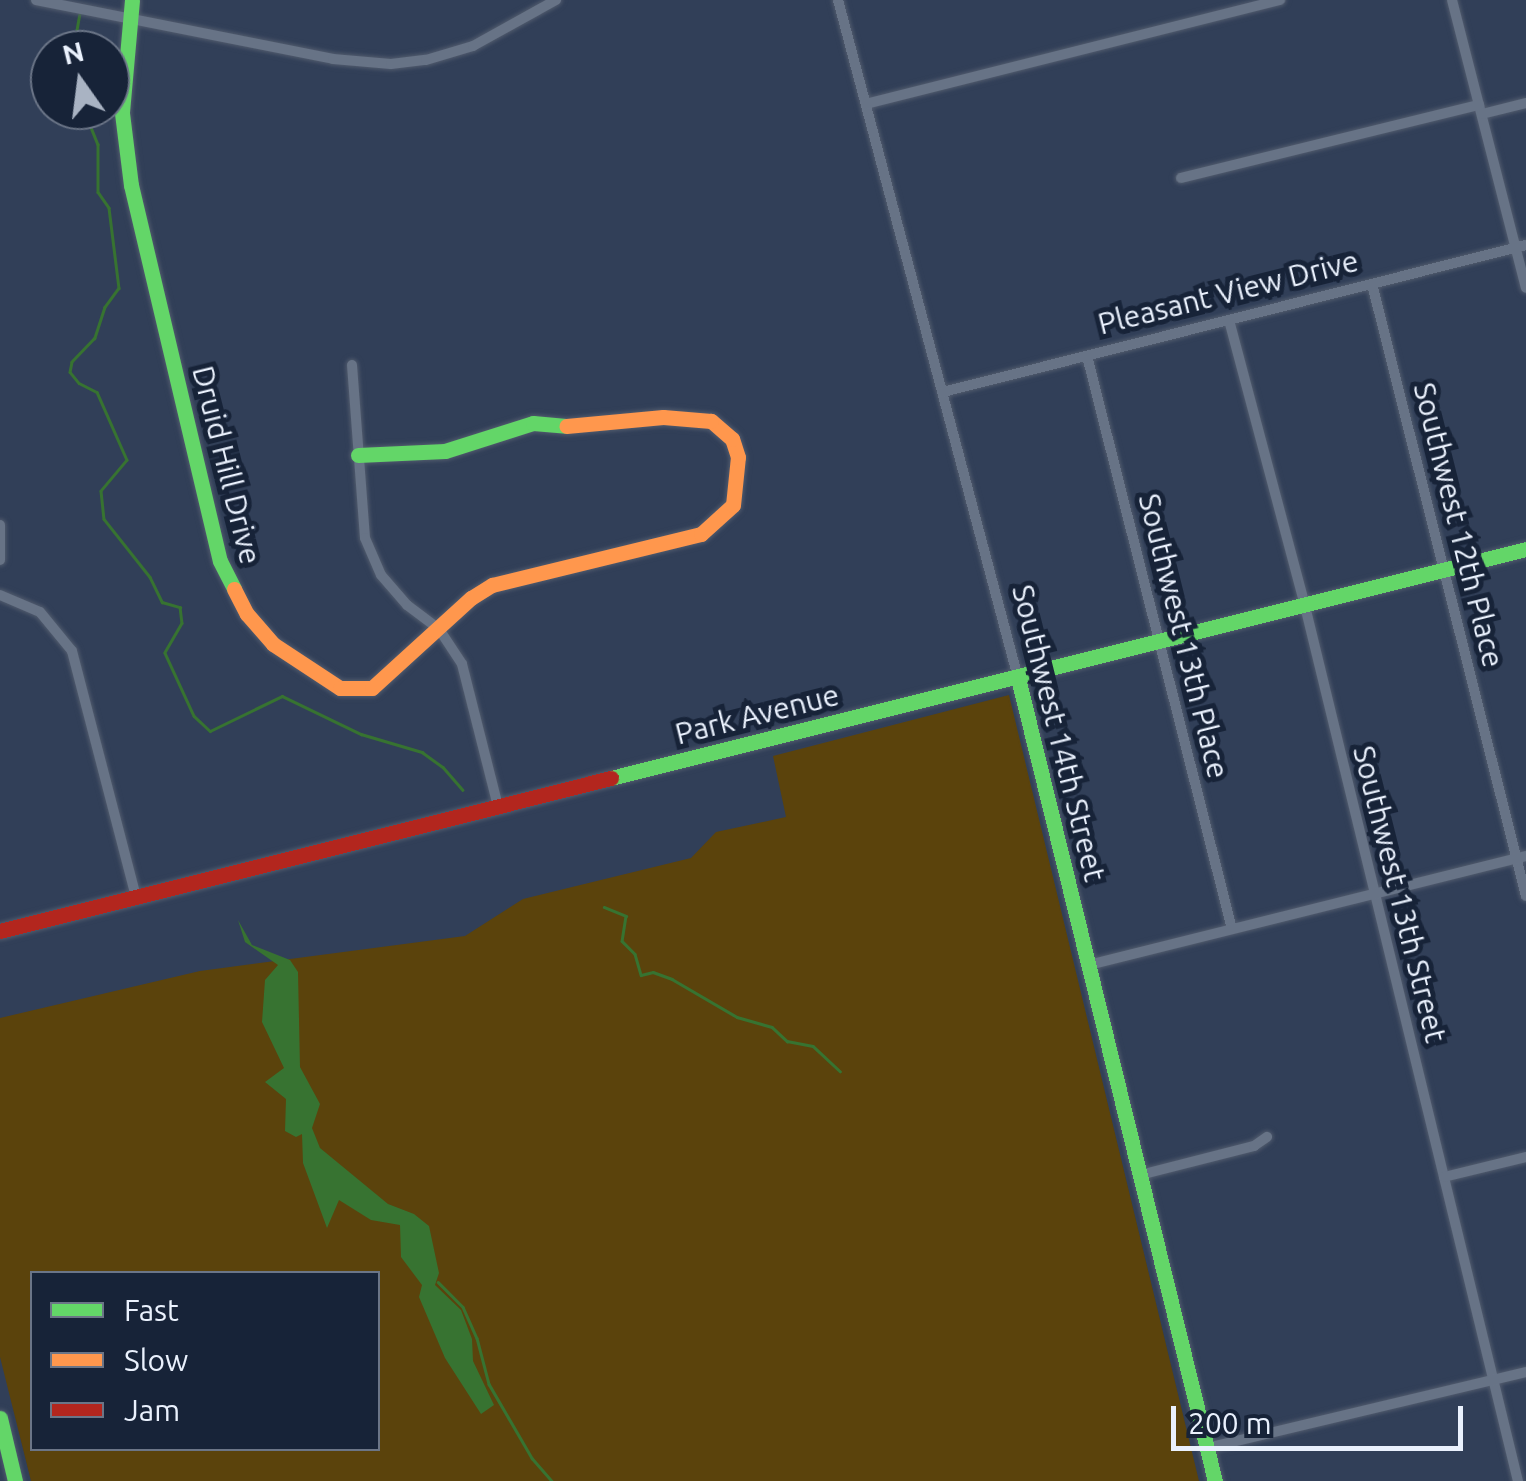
<!DOCTYPE html>
<html>
<head>
<meta charset="utf-8">
<style>
  body { margin:0 }
  #map { position:relative; width:1526px; height:1481px; overflow:hidden; background:#313f58; font-family:Ubuntu,sans-serif }
  div>[style] { position:absolute }
  .green>* { inset:0; background:#5b430c }
  .water>* { inset:0; background:#377331 }
  .stream>* { height:2.5px; margin:-1.25px; padding:0 1.25px; transform-origin:1.25px; border-radius:1.25px; background:#377331 }
  .roads { filter:drop-shadow(0 0 2px #515b6d) drop-shadow(0 0 2px #515b6d) }
  .street>* { height:10px; margin:-5px; padding:0 5px; transform-origin:5px; border-radius:5px; background:#677386 }
  .fast>* { height:15px; margin:-7.5px; padding:0 7.5px; transform-origin:7.5px; border-radius:7.5px; background:#63d668 }
  .slow>* { height:15px; margin:-7.5px; padding:0 7.5px; transform-origin:7.5px; border-radius:7.5px; background:#ff974d }
  .jam>* { height:15px; margin:-7.5px; padding:0 7.5px; transform-origin:7.5px; border-radius:7.5px; background:#b3261e }
  span { translate:-50% -50%; white-space:nowrap; text-align:center; line-height:1.15; -webkit-text-stroke:10px #172338; paint-order:stroke }
  .street-label { font-size:30px; color:#eaf1fd }
  .legend { position:absolute; left:30px; top:1271px; width:350px; height:180px; box-sizing:border-box; background:#172338; border:2px solid #6b7587; margin:0; padding:12px 18px; list-style:none; font-size:30px; color:#eaf1fd }
  .legend li { display:flex; align-items:center; gap:20px; height:50px }
  .legend b { width:50px; border:2px solid #6b7587 }
  .north { position:absolute; left:30px; top:30px; width:100px; height:100px; box-sizing:border-box; background:#172338; border:2px solid #6b7587; border-radius:50%; rotate:346deg; font-size:28px; font-weight:700; line-height:40px; text-align:center; color:#eaf1fd }
  .north::after { content:''; display:block; margin:auto; width:35px; height:45px; background:#a9b3c3; clip-path:polygon(50% 0,100% 100%,50% 72%,0 100%) }
  .scale { position:absolute; left:1171px; top:1406px; width:292px; height:45px; box-sizing:border-box; border:5px solid #eaf1fd; border-top:0; padding-left:12px; font-size:30px; line-height:35px; white-space:nowrap; color:#eaf1fd; -webkit-text-stroke:8px #172338; paint-order:stroke }
</style>
</head>
<body>
<div id="map">
  <div class="green">
    <div style="clip-path:polygon(evenodd,1009px 695px,1199px 1481px,31px 1481px,0 1357px,0 1018px,200px 971px,465px 936px,523px 899px,691px 858px,716px 832px,786px 817px,773px 756px,1009px 695px,32px 1274px,378px 1274px,378px 1448px,32px 1448px,32px 1274px)"></div>
  </div>
  <div class="water">
    <div style="clip-path:polygon(238px 920px,252px 945px,290px 960px,298px 972px,300px 1067px,320px 1104px,312px 1128px,320px 1148px,388px 1204px,414px 1214px,429px 1226px,439px 1273px,435px 1285px,461px 1310px,472px 1339px,473px 1361px,494px 1405px,481px 1414px,445px 1358px,419px 1297px,422px 1285px,401px 1257px,400px 1225px,371px 1220px,339px 1200px,327px 1228px,303px 1163px,302px 1134px,296px 1137px,285px 1131px,286px 1099px,265px 1082px,284px 1068px,262px 1022px,265px 980px,278px 965px,245px 942px)"></div>
  </div>
  <div class="stream">
    <div style="left:73px;top:50px;width:39px;rotate:-80deg"></div>
    <div style="left:84px;top:110px;width:37px;rotate:68deg"></div>
    <div style="left:98px;top:144px;width:48px;rotate:90deg"></div>
    <div style="left:98px;top:192px;width:19px;rotate:55deg"></div>
    <div style="left:109px;top:208px;width:81px;rotate:82.9deg"></div>
    <div style="left:119px;top:288px;width:24px;rotate:126deg"></div>
    <div style="left:105px;top:307px;width:33px;rotate:108deg"></div>
    <div style="left:95px;top:338px;width:33px;rotate:134deg"></div>
    <div style="left:72px;top:362px;width:10px;rotate:101deg"></div>
    <div style="left:70px;top:372px;width:14px;rotate:51deg"></div>
    <div style="left:79px;top:383px;width:20px;rotate:27deg"></div>
    <div style="left:97px;top:392px;width:74px;rotate:66.2deg"></div>
    <div style="left:127px;top:460px;width:40px;rotate:130deg"></div>
    <div style="left:101px;top:491px;width:28px;rotate:84deg"></div>
    <div style="left:104px;top:519px;width:74px;rotate:51.6deg"></div>
    <div style="left:150px;top:577px;width:28px;rotate:64deg"></div>
    <div style="left:162px;top:602px;width:19px;rotate:16deg"></div>
    <div style="left:180px;top:607px;width:16px;rotate:83deg"></div>
    <div style="left:182px;top:623px;width:34px;rotate:120deg"></div>
    <div style="left:165px;top:653px;width:69px;rotate:65.3deg"></div>
    <div style="left:194px;top:716px;width:22px;rotate:43deg"></div>
    <div style="left:210px;top:731px;width:80px;rotate:-25.9deg"></div>
    <div style="left:282px;top:696px;width:88px;rotate:25.7deg"></div>
    <div style="left:361px;top:734px;width:64px;rotate:16.4deg"></div>
    <div style="left:422px;top:752px;width:26px;rotate:36deg"></div>
    <div style="left:443px;top:767px;width:30px;rotate:49deg"></div>
    <div style="left:604px;top:907px;width:24px;rotate:22deg"></div>
    <div style="left:626px;top:916px;width:25px;rotate:99deg"></div>
    <div style="left:622px;top:941px;width:18px;rotate:45deg"></div>
    <div style="left:635px;top:954px;width:22px;rotate:74deg"></div>
    <div style="left:641px;top:975px;width:12px;rotate:-14deg"></div>
    <div style="left:653px;top:972px;width:20px;rotate:20deg"></div>
    <div style="left:672px;top:979px;width:75px;rotate:30.3deg"></div>
    <div style="left:737px;top:1017px;width:36px;rotate:16deg"></div>
    <div style="left:772px;top:1027px;width:21px;rotate:43deg"></div>
    <div style="left:787px;top:1041px;width:26px;rotate:11deg"></div>
    <div style="left:813px;top:1046px;width:37px;rotate:43deg"></div>
    <div style="left:438px;top:1282px;width:35px;rotate:45deg"></div>
    <div style="left:463px;top:1307px;width:34px;rotate:66deg"></div>
    <div style="left:477px;top:1338px;width:48px;rotate:75.4deg"></div>
    <div style="left:489px;top:1384px;width:86px;rotate:59.8deg"></div>
    <div style="left:532px;top:1458px;width:30px;rotate:49deg"></div>
  </div>
  <div class="roads">
    <div class="street">
      <div style="left:36px;top:0;width:303px;rotate:11.2deg"></div>
      <div style="left:333px;top:59px;width:58px;rotate:4.9deg"></div>
      <div style="left:391px;top:64px;width:35px;rotate:-7deg"></div>
      <div style="left:426px;top:60px;width:49px;rotate:-16.6deg"></div>
      <div style="left:473px;top:46px;width:95px;rotate:-29deg"></div>
      <div style="left:838px;top:0;width:701px;rotate:75.13deg"></div>
      <div style="left:1452px;top:0;width:297px;rotate:75.6deg"></div>
      <div style="left:866px;top:104px;width:427px;rotate:-14.1deg"></div>
      <div style="left:1482px;top:114px;width:45px;rotate:-14deg"></div>
      <div style="left:1181px;top:178px;width:307px;rotate:-13.8deg"></div>
      <div style="left:1372px;top:284px;width:631px;rotate:75.88deg"></div>
      <div style="left:1229px;top:320px;width:292px;rotate:75.1deg"></div>
      <div style="left:1304px;top:602px;width:905px;rotate:76.32deg"></div>
      <div style="left:1087px;top:356px;width:591px;rotate:75.8deg"></div>
      <div style="left:352px;top:365px;width:173px;rotate:85.7deg"></div>
      <div style="left:365px;top:538px;width:40px;rotate:66.6deg"></div>
      <div style="left:381px;top:575px;width:40px;rotate:49deg"></div>
      <div style="left:407px;top:605px;width:40px;rotate:37deg"></div>
      <div style="left:439px;top:629px;width:42px;rotate:56.7deg"></div>
      <div style="left:462px;top:664px;width:146px;rotate:75.8deg"></div>
      <div style="left:943px;top:392px;width:601px;rotate:-14.15deg"></div>
      <div style="left:0;top:525px;width:35px;rotate:90deg"></div>
      <div style="left:0;top:595px;width:43px;rotate:23deg"></div>
      <div style="left:40px;top:612px;width:50px;rotate:50.6deg"></div>
      <div style="left:72px;top:651px;width:254px;rotate:75.4deg"></div>
      <div style="left:1089px;top:965px;width:450px;rotate:-14deg"></div>
      <div style="left:1140px;top:1175px;width:118px;rotate:-14.3deg"></div>
      <div style="left:1254px;top:1146px;width:16px;rotate:-35deg"></div>
      <div style="left:1444px;top:1177px;width:84px;rotate:-13.7deg"></div>
      <div style="left:1207px;top:1448px;width:328px;rotate:-13.4deg"></div>
    </div>
    <div class="fast">
      <div style="left:132px;top:0;width:113px;rotate:95.1deg"></div>
      <div style="left:122px;top:113px;width:73px;rotate:82.9deg"></div>
      <div style="left:131px;top:185px;width:386px;rotate:76.7deg"></div>
      <div style="left:220px;top:561px;width:31px;rotate:63deg"></div>
      <div style="left:358px;top:455px;width:87px;rotate:-2.6deg"></div>
      <div style="left:445px;top:451px;width:92px;rotate:-17.7deg"></div>
      <div style="left:533px;top:423px;width:33px;rotate:5deg"></div>
      <div style="left:1018px;top:678px;width:827px;rotate:76.22deg"></div>
      <div style="left:611px;top:778px;width:943px;rotate:-14.05deg"></div>
      <div style="left:0;top:1418px;width:65px;rotate:76.6deg"></div>
    </div>
    <div class="slow">
      <div style="left:234px;top:589px;width:28px;rotate:63deg"></div>
      <div style="left:247px;top:614px;width:40px;rotate:49deg"></div>
      <div style="left:273px;top:644px;width:80px;rotate:33.3deg"></div>
      <div style="left:340px;top:688px;width:32px"></div>
      <div style="left:372px;top:688px;width:134px;rotate:-42.3deg"></div>
      <div style="left:471px;top:598px;width:25px;rotate:-32deg"></div>
      <div style="left:492px;top:585px;width:215px;rotate:-13.7deg"></div>
      <div style="left:701px;top:534px;width:43px;rotate:-42.2deg"></div>
      <div style="left:733px;top:505px;width:48px;rotate:-84.1deg"></div>
      <div style="left:738px;top:457px;width:19px;rotate:-108deg"></div>
      <div style="left:732px;top:439px;width:28px;rotate:-139deg"></div>
      <div style="left:711px;top:421px;width:48px;rotate:-175.2deg"></div>
      <div style="left:663px;top:417px;width:97px;rotate:174.7deg"></div>
    </div>
    <div class="jam">
      <div style="left:0;top:931px;width:630px;rotate:-14.06deg"></div>
    </div>
  </div>
  <div class="street-label">
    <span style="left:1228px;top:292px;rotate:-14deg">Pleasant View Drive</span>
    <span style="left:227px;top:465px;rotate:76deg">Druid Hill Drive</span>
    <span style="left:1459px;top:525px;rotate:76deg">Southwest 12th Place</span>
    <span style="left:1184px;top:636px;rotate:76deg">Southwest 13th Place</span>
    <span style="left:757px;top:714px;rotate:-14deg">Park Avenue</span>
    <span style="left:1059px;top:733px;rotate:76deg">Southwest 14th Street</span>
    <span style="left:1400px;top:894px;rotate:76deg">Southwest 13th Street</span>
  </div>
  <ul class="legend">
  <li><b style="height:12px;background:#63d668"></b>Fast</li>
  <li><b style="height:12px;background:#ff974d"></b>Slow</li>
  <li><b style="height:12px;background:#b3261e"></b>Jam</li>
  </ul>
  <div class="north">N</div>
  <div class="scale">200 m</div>
</div>
</body>
</html>
